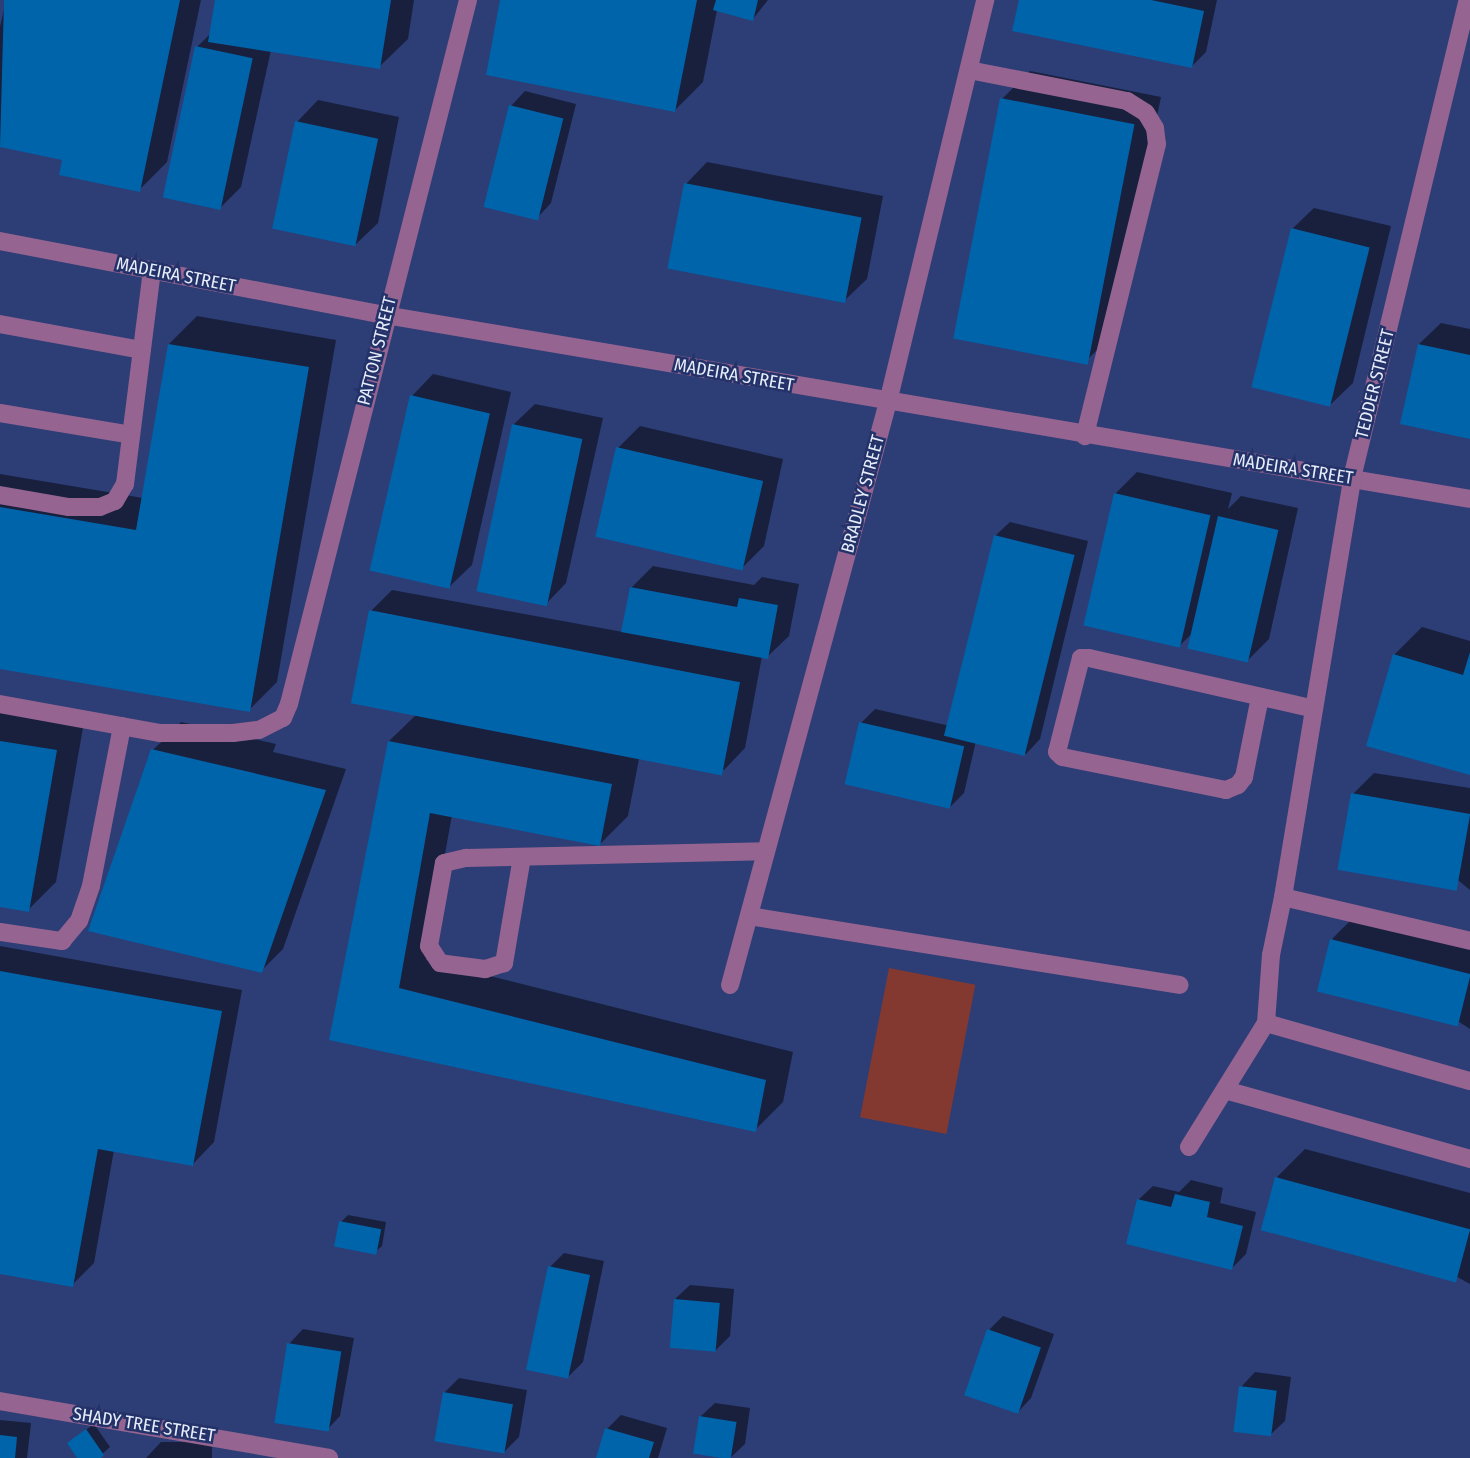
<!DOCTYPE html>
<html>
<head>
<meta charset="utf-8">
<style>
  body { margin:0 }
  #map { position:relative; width:1470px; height:1458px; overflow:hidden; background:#2d3d75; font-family:"Fira Sans Condensed",sans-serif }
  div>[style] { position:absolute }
  .green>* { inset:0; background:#833930; transform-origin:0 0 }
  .shadow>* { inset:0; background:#0007 }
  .building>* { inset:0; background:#0064ab; transform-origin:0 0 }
  .service>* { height:18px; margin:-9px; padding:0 9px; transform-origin:9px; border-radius:9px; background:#956491 }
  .minor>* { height:18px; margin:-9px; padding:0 9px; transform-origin:9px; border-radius:9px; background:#956491 }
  span { translate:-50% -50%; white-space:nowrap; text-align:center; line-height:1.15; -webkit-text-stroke:5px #233269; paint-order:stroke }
  .street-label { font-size:18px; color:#e6ecf9 }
</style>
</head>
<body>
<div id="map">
  <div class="green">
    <div style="left:889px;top:968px;width:88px;height:152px;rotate:11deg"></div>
  </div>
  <div class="shadow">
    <div style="clip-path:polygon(6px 0,201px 0,167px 162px,139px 190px,64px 159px,0 145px,0 27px)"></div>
    <div style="clip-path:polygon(217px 0,414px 0,408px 39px,379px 67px,271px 50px,241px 187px,220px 208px,197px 47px,212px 32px)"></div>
    <div style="clip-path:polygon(502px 0,768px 0,753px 19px,717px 10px,703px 82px,675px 110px)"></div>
    <div style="clip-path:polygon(1021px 0,1217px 0,1206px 52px,1192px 66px)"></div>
    <div style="clip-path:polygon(1030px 71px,1161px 97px,1111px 336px,1083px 364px,1002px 99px)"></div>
    <div style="clip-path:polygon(525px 91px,576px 104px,551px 203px,537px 218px,511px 106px)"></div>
    <div style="clip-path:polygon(318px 100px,399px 117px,378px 223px,356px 244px,297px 122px)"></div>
    <div style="clip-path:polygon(707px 162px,883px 196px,867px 279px,845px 300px,686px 184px)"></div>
    <div style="clip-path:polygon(1314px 208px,1391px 226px,1353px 383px,1331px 404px,1292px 229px)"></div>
    <div style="clip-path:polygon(197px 316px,336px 340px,277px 682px,249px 710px,0 668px,0 474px,143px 498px,169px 344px)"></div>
    <div style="clip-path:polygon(1441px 323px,1470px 329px,1470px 437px,1419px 344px)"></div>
    <div style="clip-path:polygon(433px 374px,511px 392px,472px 565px,450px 586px,412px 396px)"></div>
    <div style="clip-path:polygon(535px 404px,603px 418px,566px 583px,545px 605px,513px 425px)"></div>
    <div style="clip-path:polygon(640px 426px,783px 459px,764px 546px,742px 568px,618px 448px)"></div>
    <div style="clip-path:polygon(1137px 472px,1232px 493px,1228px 509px,1241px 496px,1298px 508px,1269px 639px,1248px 660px,1195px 631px,1180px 645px,1115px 494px)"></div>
    <div style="clip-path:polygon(1010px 522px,1088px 541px,1040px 739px,1026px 754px,976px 741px,964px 793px,950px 807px,861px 723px,875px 709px,950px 726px,995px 536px)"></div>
    <div style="clip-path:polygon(653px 566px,754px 585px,762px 577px,799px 584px,789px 636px,767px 657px,762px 656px,745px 748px,724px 770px,640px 754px,628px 816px,600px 844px,452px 815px,426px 960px,793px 1052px,783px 1102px,755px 1130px,331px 1039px,389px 741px,418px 713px,371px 611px,392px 590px,623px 632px,631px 588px)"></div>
    <div style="clip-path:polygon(1422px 627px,1470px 641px,1470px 773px,1394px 655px)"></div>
    <div style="clip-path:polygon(0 708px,84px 722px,56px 882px,28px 910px,0 906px)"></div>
    <div style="clip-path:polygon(181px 722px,276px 744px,273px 752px,346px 769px,283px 949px,261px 971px,153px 750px)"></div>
    <div style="clip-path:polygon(1374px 773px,1470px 788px,1470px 890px,1353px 794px)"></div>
    <div style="clip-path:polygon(1360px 911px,1470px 940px,1470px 1029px,1332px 939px)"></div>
    <div style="clip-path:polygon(0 946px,242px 990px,214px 1142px,193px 1164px,114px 1150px,94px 1263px,72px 1285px,0 1272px)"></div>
    <div style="clip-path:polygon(1305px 1149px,1470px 1193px,1470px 1284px,1277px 1177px)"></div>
    <div style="clip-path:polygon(1191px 1180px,1223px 1188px,1220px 1203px,1256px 1212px,1246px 1254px,1232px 1268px,1138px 1200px,1153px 1186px,1179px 1192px)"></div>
    <div style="clip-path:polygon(348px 1215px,386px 1222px,382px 1246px,375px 1252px,341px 1222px)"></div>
    <div style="clip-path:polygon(564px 1253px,604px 1261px,583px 1362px,569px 1376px,550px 1267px)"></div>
    <div style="clip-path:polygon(690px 1285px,734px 1289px,730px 1336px,715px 1351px,675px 1299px)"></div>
    <div style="clip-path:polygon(1003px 1316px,1054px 1334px,1031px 1398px,1017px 1413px,989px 1330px)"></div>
    <div style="clip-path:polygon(303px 1329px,354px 1338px,340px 1416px,326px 1431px,289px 1344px)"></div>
    <div style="clip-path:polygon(1255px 1372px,1291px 1377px,1285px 1421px,1270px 1435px,1241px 1387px)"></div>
    <div style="clip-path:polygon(459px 1378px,527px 1390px,519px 1437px,504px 1452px,444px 1393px)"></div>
    <div style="clip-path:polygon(715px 1403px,750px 1408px,745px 1444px,730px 1458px,695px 1453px,700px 1417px)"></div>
    <div style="clip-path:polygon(621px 1415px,667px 1428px,658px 1458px,598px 1458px,607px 1429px)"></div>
    <div style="clip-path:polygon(0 1420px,31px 1423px,27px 1458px,0 1458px)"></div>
    <div style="clip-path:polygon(94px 1424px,110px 1447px,98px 1458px,80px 1458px,76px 1437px)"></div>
    <div style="clip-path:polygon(161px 1442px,212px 1442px,212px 1458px,146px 1458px)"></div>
  </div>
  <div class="building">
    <div style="clip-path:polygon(4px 0,180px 0,140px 192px,59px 175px,62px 160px,0 147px)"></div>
    <div style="clip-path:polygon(215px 0,391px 0,380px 69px,208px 42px)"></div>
    <div style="clip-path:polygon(500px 0,697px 0,675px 112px,486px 75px)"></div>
    <div style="clip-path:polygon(716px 0,758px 0,753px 21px,713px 10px)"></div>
    <div style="clip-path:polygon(1019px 0,1151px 0,1204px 11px,1192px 68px,1012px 31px)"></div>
    <div style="left:195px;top:46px;width:59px;height:155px;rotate:12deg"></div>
    <div style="left:1000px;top:98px;width:137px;height:245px;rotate:11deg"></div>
    <div style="left:509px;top:105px;width:56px;height:105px;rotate:14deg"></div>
    <div style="left:295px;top:121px;width:85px;height:110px;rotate:12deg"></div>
    <div style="left:684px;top:183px;width:181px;height:87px;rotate:11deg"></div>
    <div style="left:1291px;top:228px;width:81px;height:164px;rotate:14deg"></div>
    <div style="clip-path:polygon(168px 344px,309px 367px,250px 712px,0 669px,0 507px,136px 530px)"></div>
    <div style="clip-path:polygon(1418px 344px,1470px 355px,1470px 439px,1400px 424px)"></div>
    <div style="left:410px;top:395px;width:82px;height:180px;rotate:13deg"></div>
    <div style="left:512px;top:424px;width:72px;height:171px;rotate:12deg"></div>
    <div style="left:616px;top:447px;width:151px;height:92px;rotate:13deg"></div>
    <div style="left:1114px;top:493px;width:99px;height:136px;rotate:13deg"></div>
    <div style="left:1218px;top:516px;width:62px;height:136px;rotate:13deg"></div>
    <div style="left:994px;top:535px;width:83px;height:207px;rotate:14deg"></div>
    <div style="clip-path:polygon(630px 587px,737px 607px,739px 598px,778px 605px,768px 659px,621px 632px)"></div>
    <div style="left:369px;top:610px;width:378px;height:95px;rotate:11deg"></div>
    <div style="clip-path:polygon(1470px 652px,1470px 775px,1366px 746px,1393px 654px,1463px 675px)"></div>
    <div style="left:859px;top:722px;width:108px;height:64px;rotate:13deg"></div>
    <div style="clip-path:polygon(0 741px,57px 750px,29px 912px,0 907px)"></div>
    <div style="clip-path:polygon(388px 741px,612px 784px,600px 846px,430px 813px,399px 988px,766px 1080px,756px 1132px,329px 1040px)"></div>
    <div style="clip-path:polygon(151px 749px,326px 790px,262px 973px,88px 931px)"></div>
    <div style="left:1351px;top:793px;width:121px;height:78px;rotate:10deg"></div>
    <div style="left:1330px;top:939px;width:145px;height:54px;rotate:14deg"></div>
    <div style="clip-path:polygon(0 971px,222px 1011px,193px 1166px,98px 1149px,73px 1287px,0 1274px)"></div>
    <div style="left:1275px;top:1177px;width:202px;height:55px;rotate:15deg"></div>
    <div style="clip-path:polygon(1175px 1194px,1210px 1202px,1207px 1217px,1243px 1226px,1232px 1270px,1126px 1244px,1137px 1199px,1171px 1207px)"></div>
    <div style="left:339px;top:1221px;width:43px;height:26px;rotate:11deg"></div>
    <div style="left:548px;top:1266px;width:43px;height:106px;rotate:12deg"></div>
    <div style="left:674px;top:1299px;width:46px;height:49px;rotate:5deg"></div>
    <div style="left:987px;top:1329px;width:57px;height:70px;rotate:19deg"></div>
    <div style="left:287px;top:1343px;width:55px;height:81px;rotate:9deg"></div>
    <div style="left:1239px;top:1386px;width:38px;height:46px;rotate:7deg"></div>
    <div style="left:443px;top:1392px;width:71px;height:50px;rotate:10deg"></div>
    <div style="left:699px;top:1416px;width:38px;height:38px;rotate:9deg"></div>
    <div style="clip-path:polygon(605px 1428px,654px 1442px,649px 1458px,596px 1458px)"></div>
    <div style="clip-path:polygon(86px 1429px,104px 1455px,101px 1458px,77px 1458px,67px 1443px)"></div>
    <div style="clip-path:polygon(0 1435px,17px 1437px,15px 1458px,0 1458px)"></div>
  </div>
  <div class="service">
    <div style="left:969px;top:70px;width:161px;rotate:11.1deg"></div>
    <div style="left:1127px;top:101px;width:22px;rotate:32deg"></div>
    <div style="left:1146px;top:113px;width:17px;rotate:59deg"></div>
    <div style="left:1155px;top:128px;width:16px;rotate:83deg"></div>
    <div style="left:1157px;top:144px;width:301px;rotate:103.9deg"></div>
    <div style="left:0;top:324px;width:144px;rotate:10.4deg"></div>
    <div style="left:0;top:413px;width:133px;rotate:9.5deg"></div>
    <div style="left:0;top:495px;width:70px;rotate:9.9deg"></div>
    <div style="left:69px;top:507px;width:31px"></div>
    <div style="left:100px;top:507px;width:16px;rotate:-22deg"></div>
    <div style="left:115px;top:501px;width:20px;rotate:-60deg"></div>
    <div style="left:125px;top:484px;width:216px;rotate:-82.8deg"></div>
    <div style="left:1260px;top:697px;width:82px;rotate:101.3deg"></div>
    <div style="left:1244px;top:777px;width:10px;rotate:127deg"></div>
    <div style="left:1238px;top:785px;width:13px;rotate:157deg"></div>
    <div style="left:1226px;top:790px;width:167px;rotate:-168.6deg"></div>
    <div style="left:1062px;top:757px;width:7px;rotate:-135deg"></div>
    <div style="left:1057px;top:752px;width:97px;rotate:-75.7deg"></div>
    <div style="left:1081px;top:658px;width:8px"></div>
    <div style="left:1089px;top:658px;width:227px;rotate:12.7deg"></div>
    <div style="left:0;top:704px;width:163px;rotate:10.3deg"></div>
    <div style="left:160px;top:733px;width:73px"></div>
    <div style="left:233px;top:733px;width:26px;rotate:-7deg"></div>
    <div style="left:259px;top:730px;width:27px;rotate:-27deg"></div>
    <div style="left:283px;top:718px;width:15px;rotate:-67deg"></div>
    <div style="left:522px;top:857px;width:108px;rotate:99.6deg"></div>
    <div style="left:504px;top:963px;width:20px;rotate:162deg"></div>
    <div style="left:485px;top:969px;width:45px;rotate:-172.4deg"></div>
    <div style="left:440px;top:963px;width:20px;rotate:-123deg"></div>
    <div style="left:429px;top:946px;width:84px;rotate:-79.8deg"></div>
    <div style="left:444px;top:863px;width:23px;rotate:-13deg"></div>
    <div style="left:466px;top:858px;width:300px;rotate:-1.3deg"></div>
    <div style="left:749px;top:916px;width:436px;rotate:9.1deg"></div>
    <div style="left:0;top:932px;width:63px;rotate:8.3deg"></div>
    <div style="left:62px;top:941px;width:26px;rotate:-50deg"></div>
    <div style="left:79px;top:921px;width:37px;rotate:-71deg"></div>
    <div style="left:91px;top:886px;width:163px;rotate:-79deg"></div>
    <div style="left:1266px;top:1023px;width:212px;rotate:15.9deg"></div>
    <div style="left:1225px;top:1090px;width:255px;rotate:15.7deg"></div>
    <div style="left:1189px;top:1147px;width:146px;rotate:-58.2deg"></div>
    <div style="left:1266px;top:1023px;width:68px;rotate:-85.8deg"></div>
    <div style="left:1271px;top:955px;width:59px;rotate:-78.3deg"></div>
    <div style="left:1283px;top:897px;width:192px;rotate:13.2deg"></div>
  </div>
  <div class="minor">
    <div style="left:0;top:241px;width:392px;rotate:10.9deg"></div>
    <div style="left:385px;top:315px;width:1100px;rotate:9.62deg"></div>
    <div style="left:289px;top:704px;width:726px;rotate:-75.73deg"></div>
    <div style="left:1283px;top:897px;width:425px;rotate:-80.6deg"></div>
    <div style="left:1352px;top:478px;width:492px;rotate:-76.4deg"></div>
    <div style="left:730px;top:985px;width:604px;rotate:-74.84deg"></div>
    <div style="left:888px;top:402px;width:414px;rotate:-76.4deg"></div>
    <div style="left:0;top:1401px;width:334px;rotate:9.8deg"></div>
  </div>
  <div class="street-label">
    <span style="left:176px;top:275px;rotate:11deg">MADEIRA STREET</span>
    <span style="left:377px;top:351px;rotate:-76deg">PATTON STREET</span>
    <span style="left:734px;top:375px;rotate:10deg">MADEIRA STREET</span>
    <span style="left:1375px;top:384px;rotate:-76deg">TEDDER STREET</span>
    <span style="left:1293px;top:469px;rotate:9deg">MADEIRA STREET</span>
    <span style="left:863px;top:494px;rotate:-75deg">BRADLEY STREET</span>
    <span style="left:144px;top:1425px;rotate:9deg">SHADY TREE STREET</span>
  </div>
</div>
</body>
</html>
